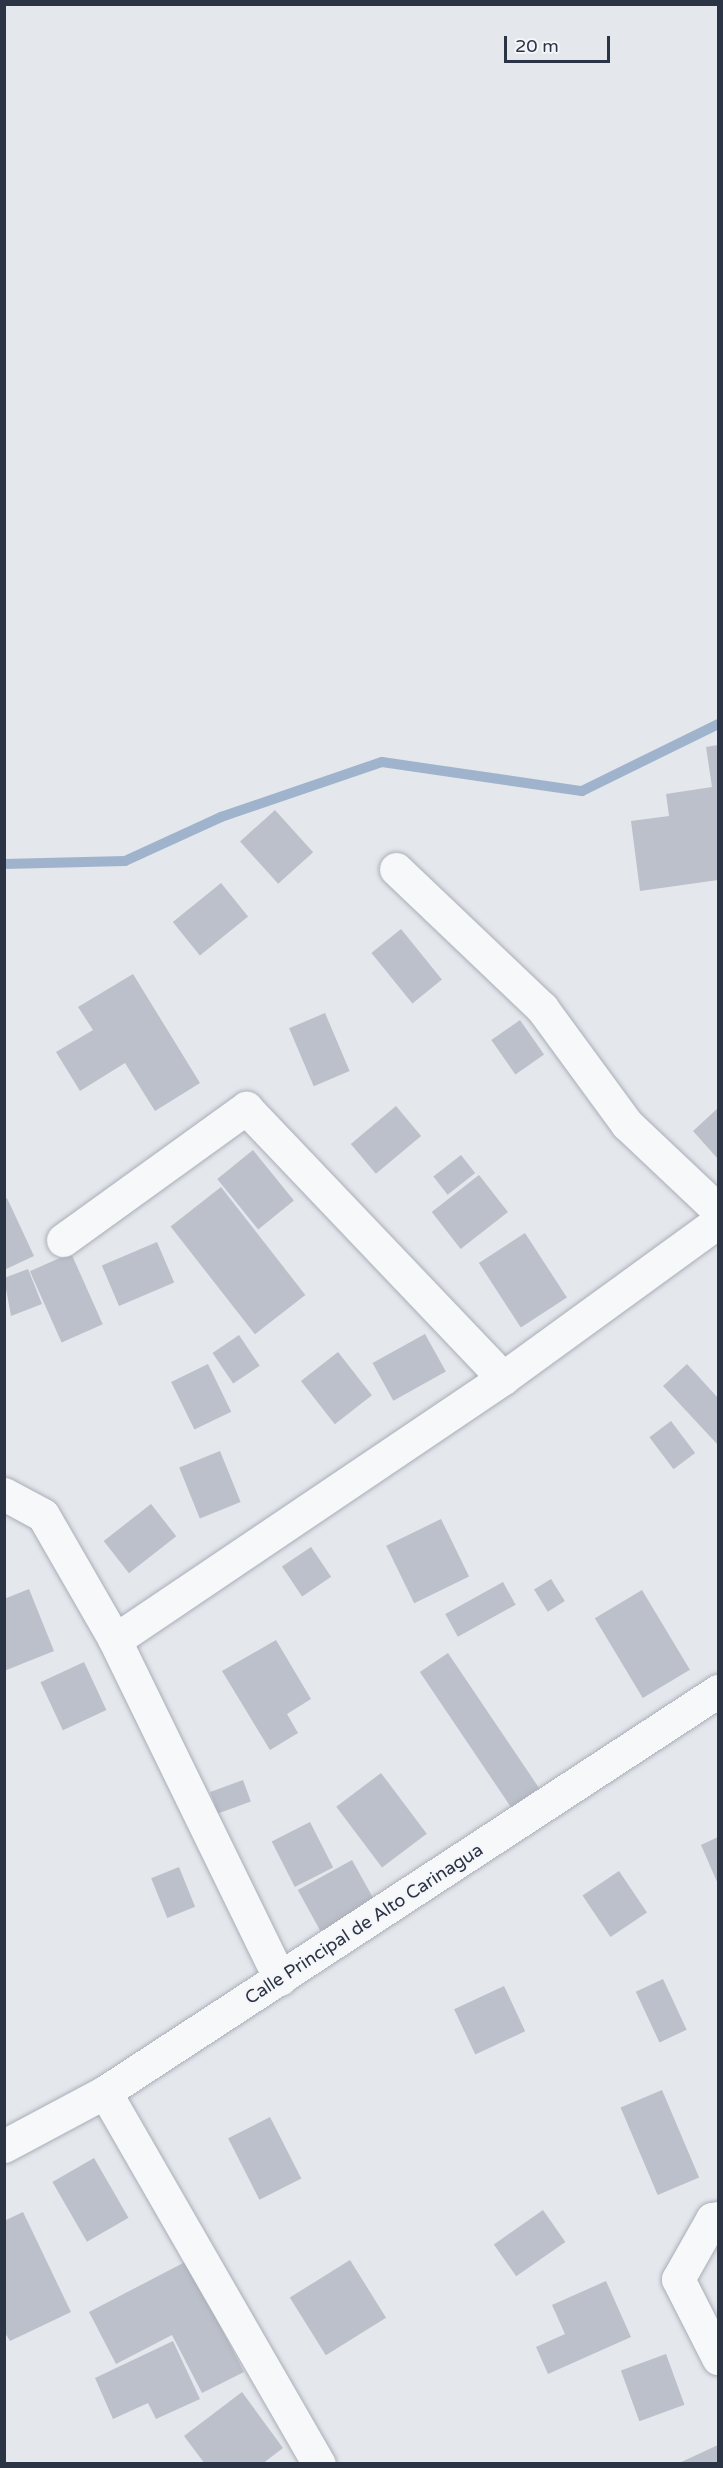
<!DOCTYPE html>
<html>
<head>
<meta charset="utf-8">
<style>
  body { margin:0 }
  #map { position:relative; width:723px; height:2468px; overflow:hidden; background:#e4e7ec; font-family:"Varela Round",sans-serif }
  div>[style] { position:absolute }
  .stream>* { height:10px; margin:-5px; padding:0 5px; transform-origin:5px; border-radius:5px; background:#9fb4cc }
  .building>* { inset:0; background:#bbc0ca; transform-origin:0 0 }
  .roads { filter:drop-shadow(0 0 2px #a9aeb7) drop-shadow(0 0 2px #a9aeb7) }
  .minor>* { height:33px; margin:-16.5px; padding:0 16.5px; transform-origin:16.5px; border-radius:16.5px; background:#f7f8fa }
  span { translate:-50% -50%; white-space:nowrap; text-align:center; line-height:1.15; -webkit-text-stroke:4.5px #f4f6f9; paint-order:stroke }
  .street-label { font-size:18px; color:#2b3445 }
  .frame { position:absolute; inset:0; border:6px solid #2b3445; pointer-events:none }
  .scale { position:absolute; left:504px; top:36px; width:106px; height:27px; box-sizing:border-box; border:3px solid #2b3445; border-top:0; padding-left:8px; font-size:18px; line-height:21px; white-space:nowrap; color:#2b3445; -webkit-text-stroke:4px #f4f6f9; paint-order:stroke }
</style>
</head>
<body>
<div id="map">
  <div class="stream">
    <div style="left:4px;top:864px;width:121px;rotate:-1.4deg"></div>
    <div style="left:125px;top:861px;width:106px;rotate:-24.6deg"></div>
    <div style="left:221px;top:817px;width:170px;rotate:-18.9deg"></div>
    <div style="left:382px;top:762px;width:202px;rotate:8.3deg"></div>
    <div style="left:582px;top:791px;width:152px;rotate:-26.2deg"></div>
  </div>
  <div class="building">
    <div style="clip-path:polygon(718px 745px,718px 880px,640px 891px,631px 821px,669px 816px,666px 794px,712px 787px,706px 747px)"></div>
    <div style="left:275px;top:810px;width:57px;height:47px;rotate:48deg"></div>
    <div style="left:221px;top:883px;width:43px;height:62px;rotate:51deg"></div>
    <div style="left:401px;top:929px;width:65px;height:38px;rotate:51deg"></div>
    <div style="clip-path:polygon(133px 974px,200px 1083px,155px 1111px,125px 1063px,80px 1091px,56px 1052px,93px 1030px,78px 1007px)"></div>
    <div style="left:325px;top:1013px;width:63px;height:39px;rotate:67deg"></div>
    <div style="left:520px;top:1020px;width:42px;height:35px;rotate:55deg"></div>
    <div style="left:396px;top:1106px;width:39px;height:59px;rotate:50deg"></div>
    <div style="clip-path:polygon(718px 1108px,718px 1159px,693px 1131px)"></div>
    <div style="left:253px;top:1150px;width:65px;height:46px;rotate:51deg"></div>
    <div style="left:461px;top:1155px;width:23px;height:35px;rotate:52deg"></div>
    <div style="left:479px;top:1175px;width:47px;height:60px;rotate:52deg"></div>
    <div style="left:221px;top:1187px;width:137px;height:64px;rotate:52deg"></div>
    <div style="clip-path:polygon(7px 1198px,34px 1256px,4px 1270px,4px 1200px)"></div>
    <div style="left:525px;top:1233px;width:77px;height:55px;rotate:57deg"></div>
    <div style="left:157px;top:1242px;width:44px;height:60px;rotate:67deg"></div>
    <div style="left:71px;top:1253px;width:78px;height:45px;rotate:66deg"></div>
    <div style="clip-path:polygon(28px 1269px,42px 1304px,11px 1316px,4px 1278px)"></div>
    <div style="left:425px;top:1334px;width:43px;height:60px;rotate:61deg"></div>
    <div style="left:239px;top:1335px;width:37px;height:32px;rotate:56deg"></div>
    <div style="left:338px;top:1352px;width:55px;height:47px;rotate:52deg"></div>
    <div style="left:208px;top:1364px;width:53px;height:41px;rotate:64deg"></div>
    <div style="clip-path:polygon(687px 1364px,718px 1398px,718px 1445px,663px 1386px)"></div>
    <div style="left:671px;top:1421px;width:40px;height:27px;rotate:53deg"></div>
    <div style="left:220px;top:1451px;width:55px;height:44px;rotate:68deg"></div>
    <div style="left:151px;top:1504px;width:41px;height:60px;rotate:52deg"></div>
    <div style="left:441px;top:1519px;width:64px;height:61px;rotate:64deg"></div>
    <div style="left:311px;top:1547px;width:36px;height:35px;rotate:56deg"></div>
    <div style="left:551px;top:1579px;width:26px;height:20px;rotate:58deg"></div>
    <div style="left:503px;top:1582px;width:26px;height:66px;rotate:61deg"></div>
    <div style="clip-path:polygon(29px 1589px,54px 1651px,4px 1671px,4px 1599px)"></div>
    <div style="left:642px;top:1590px;width:93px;height:55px;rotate:59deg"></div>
    <div style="clip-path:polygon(276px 1640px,311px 1699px,287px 1714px,298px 1733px,270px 1750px,222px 1671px)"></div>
    <div style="left:448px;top:1653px;width:163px;height:34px;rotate:56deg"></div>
    <div style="left:84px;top:1662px;width:53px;height:48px;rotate:65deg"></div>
    <div style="left:381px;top:1773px;width:76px;height:56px;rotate:53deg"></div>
    <div style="left:243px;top:1780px;width:23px;height:35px;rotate:70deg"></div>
    <div style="left:310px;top:1822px;width:51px;height:43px;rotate:63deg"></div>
    <div style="clip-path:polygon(718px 1837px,718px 1884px,701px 1845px)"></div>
    <div style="left:352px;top:1860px;width:47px;height:62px;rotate:61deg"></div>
    <div style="left:179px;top:1867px;width:43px;height:30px;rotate:68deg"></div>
    <div style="left:619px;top:1871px;width:50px;height:44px;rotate:56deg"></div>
    <div style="left:663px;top:1979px;width:56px;height:30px;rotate:65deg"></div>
    <div style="left:504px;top:1986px;width:50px;height:55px;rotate:65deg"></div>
    <div style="left:662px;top:2090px;width:95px;height:45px;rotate:67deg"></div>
    <div style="left:270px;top:2117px;width:69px;height:47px;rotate:63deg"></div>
    <div style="left:94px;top:2158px;width:69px;height:48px;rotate:60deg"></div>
    <div style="left:543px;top:2210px;width:39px;height:60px;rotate:55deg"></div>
    <div style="clip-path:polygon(23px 2212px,71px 2312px,10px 2341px,4px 2331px,4px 2221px)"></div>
    <div style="left:350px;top:2260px;width:68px;height:71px;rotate:58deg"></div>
    <div style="clip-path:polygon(187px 2261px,244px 2372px,202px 2393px,172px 2335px,116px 2364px,89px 2312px)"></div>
    <div style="clip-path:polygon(606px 2281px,631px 2337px,548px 2374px,536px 2347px,565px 2334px,552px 2305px)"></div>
    <div style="clip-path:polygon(173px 2341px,200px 2399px,156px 2419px,148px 2403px,113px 2419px,95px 2378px)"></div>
    <div style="left:666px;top:2354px;width:54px;height:48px;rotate:70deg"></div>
    <div style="clip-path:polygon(242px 2392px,283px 2448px,262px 2464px,205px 2464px,184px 2436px)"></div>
    <div style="clip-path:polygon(718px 2445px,718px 2464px,677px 2464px)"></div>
  </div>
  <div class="roads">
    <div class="minor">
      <div style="left:396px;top:869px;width:202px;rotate:43.6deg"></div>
      <div style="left:542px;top:1008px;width:144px;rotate:53.8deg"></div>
      <div style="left:627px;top:1124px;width:125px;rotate:43.4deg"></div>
      <div style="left:63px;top:1240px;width:226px;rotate:-35.8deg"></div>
      <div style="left:246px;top:1108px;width:373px;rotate:46.4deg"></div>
      <div style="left:4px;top:1494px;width:44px;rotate:28.3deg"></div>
      <div style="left:43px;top:1515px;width:144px;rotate:60.1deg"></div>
      <div style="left:280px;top:1979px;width:377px;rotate:-116deg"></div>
      <div style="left:115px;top:1640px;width:468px;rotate:-34deg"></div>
      <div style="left:503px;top:1378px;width:266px;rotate:-36deg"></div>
      <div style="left:105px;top:2092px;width:429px;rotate:60.1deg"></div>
      <div style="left:4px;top:2146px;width:115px;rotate:-28.1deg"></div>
      <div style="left:105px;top:2092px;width:733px;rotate:-33.19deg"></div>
      <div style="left:718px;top:2218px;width:6px;rotate:171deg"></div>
      <div style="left:712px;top:2219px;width:69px;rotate:119.5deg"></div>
      <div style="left:678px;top:2279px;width:89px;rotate:63.1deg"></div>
    </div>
  </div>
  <div class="street-label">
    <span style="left:364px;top:1924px;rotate:-33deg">Calle Principal de Alto Carinagua</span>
  </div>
  <div class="frame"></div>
  <div class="scale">20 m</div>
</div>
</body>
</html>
